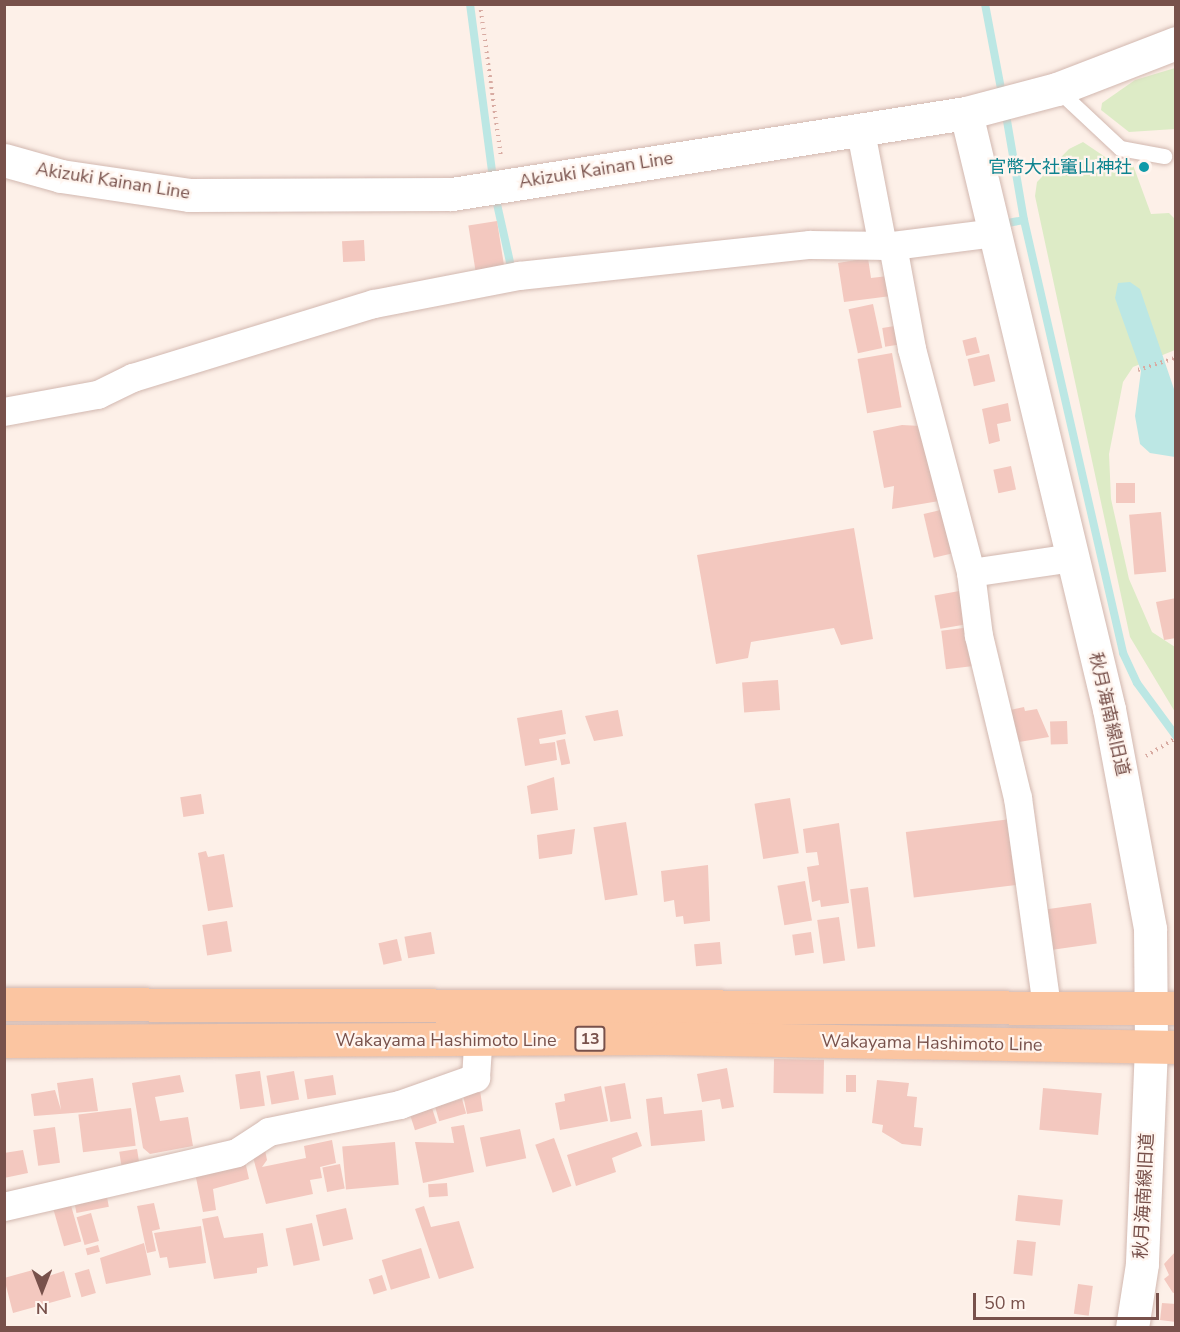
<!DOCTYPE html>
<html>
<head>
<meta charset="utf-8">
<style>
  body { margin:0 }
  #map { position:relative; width:1180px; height:1332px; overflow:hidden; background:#fdf0e8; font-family:"Nunito Sans","Noto Sans JP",sans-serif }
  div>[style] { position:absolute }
  .green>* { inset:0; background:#ddebc6 }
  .water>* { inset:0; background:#bce7e4 }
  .stream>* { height:8px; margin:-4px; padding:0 4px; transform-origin:4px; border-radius:4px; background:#bce7e4 }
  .building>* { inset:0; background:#f3c8bf; transform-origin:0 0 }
  .path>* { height:4px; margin-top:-2px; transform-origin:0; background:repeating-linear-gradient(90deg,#d8aba2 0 1.5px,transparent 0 6px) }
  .roads { filter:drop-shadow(0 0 2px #d2b8b0) drop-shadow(0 0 2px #d2b8b0) }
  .service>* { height:15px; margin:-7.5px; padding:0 7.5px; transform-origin:7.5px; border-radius:7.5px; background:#fff }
  .minor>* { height:28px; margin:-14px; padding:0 14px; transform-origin:14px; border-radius:14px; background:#fff }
  .tertiary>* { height:33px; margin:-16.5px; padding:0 16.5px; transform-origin:16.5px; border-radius:16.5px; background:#fff }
  .secondary>* { height:33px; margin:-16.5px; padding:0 16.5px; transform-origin:16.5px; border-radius:16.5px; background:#fff }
  .primary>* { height:33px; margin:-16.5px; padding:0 16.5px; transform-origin:16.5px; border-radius:16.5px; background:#fbc5a1 }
  .dots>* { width:16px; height:16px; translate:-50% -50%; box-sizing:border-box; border:3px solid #fff5ef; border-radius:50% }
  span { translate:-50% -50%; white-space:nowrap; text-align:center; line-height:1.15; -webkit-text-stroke:4.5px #fff5ef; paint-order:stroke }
  .shield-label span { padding:2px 4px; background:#fff5ef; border:2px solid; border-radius:4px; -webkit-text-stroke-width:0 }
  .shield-label { font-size:16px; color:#78514b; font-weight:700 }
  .culture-label { font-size:18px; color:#0d838f }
  .right { translate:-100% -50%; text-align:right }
  .street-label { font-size:18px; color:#78514b }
  .frame { position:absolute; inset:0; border:6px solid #78514b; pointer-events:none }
  .north { position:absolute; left:12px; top:1260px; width:60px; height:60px; -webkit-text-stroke:4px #fff5ef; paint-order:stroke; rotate:180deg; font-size:16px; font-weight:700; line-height:24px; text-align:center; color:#78514b }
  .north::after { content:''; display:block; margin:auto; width:21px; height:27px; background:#78514b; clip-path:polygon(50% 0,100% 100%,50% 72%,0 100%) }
  .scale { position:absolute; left:973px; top:1293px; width:186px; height:27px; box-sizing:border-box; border:3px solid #78514b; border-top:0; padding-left:8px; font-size:18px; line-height:21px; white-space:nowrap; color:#78514b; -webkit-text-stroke:4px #fff5ef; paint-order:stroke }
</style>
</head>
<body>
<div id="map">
  <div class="green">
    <div style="clip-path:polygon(1175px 68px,1175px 129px,1129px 132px,1101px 110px,1102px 103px,1135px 80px)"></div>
    <div style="clip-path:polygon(1083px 142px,1117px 165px,1133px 165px,1151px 214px,1169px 213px,1175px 219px,1175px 350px,1133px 367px,1123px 382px,1109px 454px,1111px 499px,1129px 579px,1152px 632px,1175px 647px,1175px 712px,1130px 637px,1035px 196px,1037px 182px,1069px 149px)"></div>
  </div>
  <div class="water">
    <div style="clip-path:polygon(1130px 282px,1140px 289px,1175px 392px,1175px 457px,1150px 453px,1140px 444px,1135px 416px,1141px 371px,1115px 298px,1118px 283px)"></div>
  </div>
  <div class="stream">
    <div style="left:470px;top:4px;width:168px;rotate:82.5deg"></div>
    <div style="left:985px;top:4px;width:92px;rotate:79.3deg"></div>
    <div style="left:1005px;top:109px;width:113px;rotate:80.3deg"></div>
    <div style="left:1024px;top:220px;width:444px;rotate:77.1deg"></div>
    <div style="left:1123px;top:653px;width:33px;rotate:65deg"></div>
    <div style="left:1137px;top:683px;width:66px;rotate:53.7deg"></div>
    <div style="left:497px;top:204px;width:69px;rotate:77.4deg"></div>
    <div style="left:1002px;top:224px;width:22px;rotate:-10deg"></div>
  </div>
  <div class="building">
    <div style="left:497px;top:221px;width:50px;height:29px;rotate:81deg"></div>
    <div style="left:364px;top:240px;width:21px;height:22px;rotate:87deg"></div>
    <div style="clip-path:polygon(868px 258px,871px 278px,888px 276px,891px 296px,844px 302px,838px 263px)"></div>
    <div style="left:873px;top:304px;width:45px;height:25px;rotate:78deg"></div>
    <div style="left:901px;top:325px;width:19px;height:19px;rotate:81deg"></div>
    <div style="left:976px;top:337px;width:16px;height:14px;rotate:76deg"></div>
    <div style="left:892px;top:353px;width:55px;height:35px;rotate:80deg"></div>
    <div style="left:989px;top:354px;width:28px;height:22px;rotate:77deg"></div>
    <div style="clip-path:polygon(1008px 403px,1011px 421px,997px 424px,1000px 441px,989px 444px,982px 409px)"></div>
    <div style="clip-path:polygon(902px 425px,921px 426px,939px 501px,892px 509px,894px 486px,884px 488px,873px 431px)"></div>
    <div style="left:1011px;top:466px;width:24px;height:18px;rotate:78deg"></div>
    <div style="left:1116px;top:483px;width:19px;height:20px"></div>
    <div style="left:945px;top:509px;width:45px;height:22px;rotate:77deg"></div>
    <div style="left:1161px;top:512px;width:60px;height:32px;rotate:85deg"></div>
    <div style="clip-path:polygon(854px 528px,873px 639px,841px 645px,834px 628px,751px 642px,748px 658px,716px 664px,697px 555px)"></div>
    <div style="left:965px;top:590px;width:34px;height:31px;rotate:80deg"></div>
    <div style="clip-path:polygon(1176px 598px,1176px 638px,1164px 640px,1156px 602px)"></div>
    <div style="left:971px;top:627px;width:39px;height:30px;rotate:83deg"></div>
    <div style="left:778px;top:680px;width:30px;height:36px;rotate:86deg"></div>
    <div style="clip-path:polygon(1024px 707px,1025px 711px,1037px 709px,1049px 737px,1013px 743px,1006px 711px)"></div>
    <div style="clip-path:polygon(562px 710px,566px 734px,539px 739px,540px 744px,555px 742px,557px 760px,525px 766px,517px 718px)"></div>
    <div style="clip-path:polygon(618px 710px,623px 736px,594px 741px,585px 716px)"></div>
    <div style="left:1067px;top:721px;width:23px;height:17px;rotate:88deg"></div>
    <div style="left:565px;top:739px;width:25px;height:9px;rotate:78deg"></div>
    <div style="clip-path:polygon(554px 777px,558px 810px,531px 814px,527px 786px)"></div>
    <div style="left:201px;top:794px;width:20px;height:21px;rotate:81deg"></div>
    <div style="left:790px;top:798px;width:56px;height:36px;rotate:81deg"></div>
    <div style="left:1011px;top:819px;width:66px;height:106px;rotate:83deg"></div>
    <div style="left:626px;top:822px;width:74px;height:33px;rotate:81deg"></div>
    <div style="clip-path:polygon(839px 823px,849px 903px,821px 907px,820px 900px,812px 902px,807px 867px,819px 865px,817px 852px,806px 853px,803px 829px)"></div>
    <div style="clip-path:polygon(575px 829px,572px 854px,539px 859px,537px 835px)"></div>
    <div style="clip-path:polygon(206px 851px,208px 857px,224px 854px,233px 907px,208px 911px,198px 853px)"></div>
    <div style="clip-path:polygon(708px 865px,710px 921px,684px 924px,683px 916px,676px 917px,674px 900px,664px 902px,661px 871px)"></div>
    <div style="left:805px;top:881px;width:40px;height:28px;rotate:80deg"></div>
    <div style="left:868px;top:887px;width:60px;height:18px;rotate:83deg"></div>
    <div style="left:1091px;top:903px;width:41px;height:48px;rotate:82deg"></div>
    <div style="left:839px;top:917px;width:44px;height:22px;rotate:82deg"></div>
    <div style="left:227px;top:921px;width:31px;height:25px;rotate:81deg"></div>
    <div style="left:431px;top:932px;width:22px;height:27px;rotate:80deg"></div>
    <div style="left:811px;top:932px;width:21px;height:19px;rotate:82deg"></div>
    <div style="left:397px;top:939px;width:22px;height:19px;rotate:77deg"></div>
    <div style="left:720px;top:942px;width:22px;height:26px;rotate:85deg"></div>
    <div style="left:774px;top:1059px;width:50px;height:34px;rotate:1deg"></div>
    <div style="clip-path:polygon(727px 1068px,734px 1107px,722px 1109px,720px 1099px,702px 1102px,697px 1074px)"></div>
    <div style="left:260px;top:1071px;width:35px;height:25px;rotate:82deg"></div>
    <div style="left:294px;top:1071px;width:29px;height:28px;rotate:80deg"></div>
    <div style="clip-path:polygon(180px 1075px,184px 1092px,155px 1097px,160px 1121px,188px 1117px,193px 1146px,150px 1154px,143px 1148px,132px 1083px)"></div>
    <div style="left:333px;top:1075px;width:20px;height:29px;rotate:81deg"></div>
    <div style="left:846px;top:1075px;width:10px;height:17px"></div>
    <div style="clip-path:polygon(93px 1078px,98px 1111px,34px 1116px,31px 1094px,55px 1090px,61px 1110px,57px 1083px)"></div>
    <div style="clip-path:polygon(877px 1080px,909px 1083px,907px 1096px,917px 1097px,914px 1127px,923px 1128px,921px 1146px,902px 1144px,882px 1132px,883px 1125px,872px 1123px)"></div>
    <div style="left:625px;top:1083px;width:36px;height:21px;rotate:80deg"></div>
    <div style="clip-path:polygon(601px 1086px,608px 1121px,560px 1130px,555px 1103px,565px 1101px,564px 1094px)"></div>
    <div style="left:1043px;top:1088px;width:59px;height:42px;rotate:5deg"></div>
    <div style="clip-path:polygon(480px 1090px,483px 1111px,467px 1114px,463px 1095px)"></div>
    <div style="clip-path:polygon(662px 1097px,664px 1114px,702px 1110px,705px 1141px,651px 1146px,646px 1099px)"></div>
    <div style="left:462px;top:1099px;width:15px;height:28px;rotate:74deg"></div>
    <div style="left:431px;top:1105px;width:19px;height:23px;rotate:72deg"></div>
    <div style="left:131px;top:1108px;width:38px;height:53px;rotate:83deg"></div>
    <div style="clip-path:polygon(464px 1125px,474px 1172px,423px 1183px,415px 1142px,454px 1143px,451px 1127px)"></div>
    <div style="left:55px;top:1127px;width:36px;height:22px;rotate:82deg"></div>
    <div style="left:520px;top:1129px;width:30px;height:41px;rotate:78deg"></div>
    <div style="clip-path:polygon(637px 1132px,642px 1146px,612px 1158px,616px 1172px,576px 1186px,567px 1155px)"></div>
    <div style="left:554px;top:1138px;width:51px;height:20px;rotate:70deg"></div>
    <div style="clip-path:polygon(263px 1140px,267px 1160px,262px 1167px,306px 1158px,304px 1146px,332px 1140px,336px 1163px,320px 1167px,322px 1178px,310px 1180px,313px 1194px,266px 1204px,249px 1143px)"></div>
    <div style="left:395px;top:1142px;width:43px;height:53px;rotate:85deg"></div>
    <div style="left:137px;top:1149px;width:13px;height:18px;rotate:81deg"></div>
    <div style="clip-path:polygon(23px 1150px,28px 1173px,4px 1178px,4px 1153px)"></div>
    <div style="clip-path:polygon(245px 1161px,249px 1179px,213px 1189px,216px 1210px,203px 1212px,195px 1173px)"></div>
    <div style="left:340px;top:1164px;width:25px;height:18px;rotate:79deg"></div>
    <div style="left:447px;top:1183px;width:13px;height:19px;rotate:86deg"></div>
    <div style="left:106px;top:1192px;width:15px;height:33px;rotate:79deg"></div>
    <div style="left:1018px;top:1195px;width:45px;height:26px;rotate:6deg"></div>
    <div style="left:70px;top:1202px;width:41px;height:18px;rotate:74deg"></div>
    <div style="clip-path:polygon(154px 1203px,160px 1229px,152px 1231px,156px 1251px,147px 1253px,137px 1206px)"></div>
    <div style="clip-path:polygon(424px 1206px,431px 1227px,459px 1221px,474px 1268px,439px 1279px,415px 1209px)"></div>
    <div style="left:346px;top:1208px;width:32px;height:31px;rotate:77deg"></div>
    <div style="left:91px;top:1213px;width:29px;height:15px;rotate:74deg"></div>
    <div style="clip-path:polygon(218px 1216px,224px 1238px,263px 1233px,268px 1266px,257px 1268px,257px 1273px,214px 1279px,202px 1219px)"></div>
    <div style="left:312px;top:1223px;width:38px;height:27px;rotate:78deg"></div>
    <div style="clip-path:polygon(201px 1226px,206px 1263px,169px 1268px,167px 1257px,160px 1258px,154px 1233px)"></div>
    <div style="left:1017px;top:1240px;width:19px;height:34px;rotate:6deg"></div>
    <div style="clip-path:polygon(144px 1243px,151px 1275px,106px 1284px,100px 1258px)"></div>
    <div style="left:98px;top:1245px;width:7px;height:13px;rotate:74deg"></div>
    <div style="left:421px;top:1248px;width:31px;height:41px;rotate:73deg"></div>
    <div style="clip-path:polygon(1176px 1251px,1176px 1292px,1173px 1293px,1164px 1279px,1169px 1275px,1164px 1264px)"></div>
    <div style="left:89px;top:1269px;width:25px;height:15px;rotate:74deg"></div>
    <div style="clip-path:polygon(33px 1270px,36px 1280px,64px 1271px,71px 1297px,13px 1313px,4px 1278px)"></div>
    <div style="left:382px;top:1275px;width:16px;height:14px;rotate:72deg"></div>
    <div style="left:1078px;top:1284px;width:15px;height:30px;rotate:8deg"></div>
    <div style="clip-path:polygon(1162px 1303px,1176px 1304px,1176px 1322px,1160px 1320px)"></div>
  </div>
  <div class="path">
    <div style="left:480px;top:4px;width:154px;rotate:82.2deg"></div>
    <div style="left:1138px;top:370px;width:40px;rotate:-18deg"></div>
    <div style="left:1146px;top:756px;width:35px;rotate:-31deg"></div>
  </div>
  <div class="roads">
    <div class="service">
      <div style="left:1057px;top:89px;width:86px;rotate:43.1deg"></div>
      <div style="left:1120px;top:148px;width:45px;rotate:10.3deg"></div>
    </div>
    <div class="minor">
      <div style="left:861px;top:132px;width:116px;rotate:79.1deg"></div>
      <div style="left:893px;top:246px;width:105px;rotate:79.5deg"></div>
      <div style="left:912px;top:349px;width:232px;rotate:75.2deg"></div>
      <div style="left:971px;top:573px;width:64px;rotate:82.8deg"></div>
      <div style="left:979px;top:636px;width:167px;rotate:76.5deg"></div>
      <div style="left:1018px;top:798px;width:212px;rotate:82.1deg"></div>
      <div style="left:4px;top:412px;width:96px;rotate:-10.3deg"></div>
      <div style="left:98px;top:395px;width:39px;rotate:-26deg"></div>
      <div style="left:133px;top:378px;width:252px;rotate:-17.1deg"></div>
      <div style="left:374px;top:304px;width:148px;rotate:-10.9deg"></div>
      <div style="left:519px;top:276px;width:293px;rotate:-6.1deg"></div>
      <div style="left:810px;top:245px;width:83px;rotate:0.7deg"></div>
      <div style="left:893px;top:246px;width:104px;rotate:-7.2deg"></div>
      <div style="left:971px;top:573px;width:102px;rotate:-8.4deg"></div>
      <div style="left:4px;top:1207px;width:239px;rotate:-13deg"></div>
      <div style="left:237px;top:1153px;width:38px;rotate:-33deg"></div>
      <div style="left:269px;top:1132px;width:134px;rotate:-11.6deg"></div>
      <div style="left:400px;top:1105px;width:81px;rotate:-19.6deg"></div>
      <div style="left:476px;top:1078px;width:62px;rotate:-86.3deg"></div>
    </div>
    <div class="tertiary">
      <div style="left:966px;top:113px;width:613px;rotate:76.51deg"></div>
      <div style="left:1109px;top:709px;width:224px;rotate:79.4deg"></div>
      <div style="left:1150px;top:929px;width:118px;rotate:89.5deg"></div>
      <div style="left:1151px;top:1047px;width:217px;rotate:92.4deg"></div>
      <div style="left:1142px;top:1264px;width:65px;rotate:98.9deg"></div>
    </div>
    <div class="secondary">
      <div style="left:4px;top:160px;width:59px;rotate:15.7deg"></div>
      <div style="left:61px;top:176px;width:129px;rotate:8.4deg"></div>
      <div style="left:189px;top:195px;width:263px;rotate:-0.2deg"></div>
      <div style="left:452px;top:194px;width:520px;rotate:-8.96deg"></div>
      <div style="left:966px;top:113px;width:94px;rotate:-14.8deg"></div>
      <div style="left:1057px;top:89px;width:128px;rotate:-21.1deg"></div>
    </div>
    <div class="primary">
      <div style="left:4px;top:1004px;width:1172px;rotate:0.2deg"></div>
      <div style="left:4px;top:1041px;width:660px;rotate:-0.26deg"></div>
      <div style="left:664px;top:1038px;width:512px;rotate:1.01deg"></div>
    </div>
  </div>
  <div class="dots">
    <div style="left:1144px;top:167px;background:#0f9aa8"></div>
  </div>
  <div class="shield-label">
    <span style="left:590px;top:1039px">13</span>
  </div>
  <div class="culture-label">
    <span class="right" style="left:1132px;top:167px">官幣大社竃山神社</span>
  </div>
  <div class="street-label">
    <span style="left:596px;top:170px;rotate:-9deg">Akizuki Kainan Line</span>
    <span style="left:113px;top:181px;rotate:9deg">Akizuki Kainan Line</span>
    <span style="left:1109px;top:714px;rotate:77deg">秋月海南線旧道</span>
    <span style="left:446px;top:1040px">Wakayama Hashimoto Line</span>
    <span style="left:932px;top:1043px;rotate:1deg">Wakayama Hashimoto Line</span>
    <span style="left:1144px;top:1196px;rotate:-87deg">秋月海南線旧道</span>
  </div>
  <div class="frame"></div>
  <div class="north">N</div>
  <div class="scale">50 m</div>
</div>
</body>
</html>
